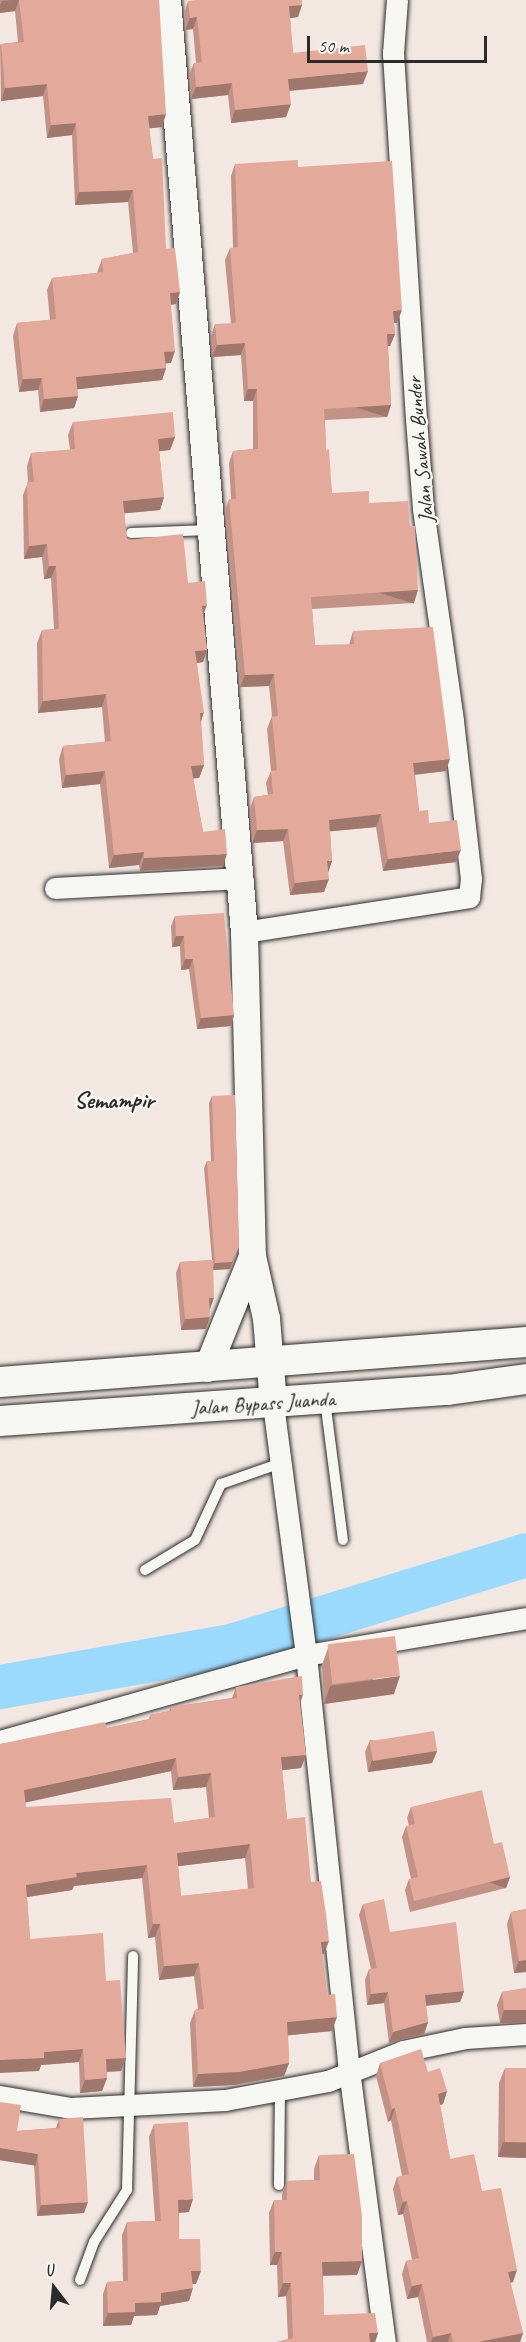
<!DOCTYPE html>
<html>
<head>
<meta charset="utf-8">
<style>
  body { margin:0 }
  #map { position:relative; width:526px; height:2342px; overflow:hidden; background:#f2e7e1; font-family:Caveat,sans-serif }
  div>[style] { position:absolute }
  .river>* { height:44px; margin:-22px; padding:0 22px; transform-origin:22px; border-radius:22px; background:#9cdafd }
  .roads { filter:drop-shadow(0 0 2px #2b2b2b) drop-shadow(0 0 2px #2b2b2b) }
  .service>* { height:10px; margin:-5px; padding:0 5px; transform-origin:5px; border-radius:5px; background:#f6f6f2 }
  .minor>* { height:21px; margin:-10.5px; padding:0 10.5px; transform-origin:10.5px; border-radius:10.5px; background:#f6f6f2 }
  .tertiary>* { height:27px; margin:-13.5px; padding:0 13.5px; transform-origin:13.5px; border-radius:13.5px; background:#f6f6f2 }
  .secondary>* { height:30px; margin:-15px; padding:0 15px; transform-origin:15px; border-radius:15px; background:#f6f6f2 }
  .wall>* { inset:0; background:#c39286 }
  .shaded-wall>* { inset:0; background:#9f776d; transform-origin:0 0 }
  .building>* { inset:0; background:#e3aa9c; transform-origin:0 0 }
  span { translate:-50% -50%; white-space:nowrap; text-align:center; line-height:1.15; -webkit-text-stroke:5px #f6f6f2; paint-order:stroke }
  .street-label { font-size:21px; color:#2b2b2b }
  .quarter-label { font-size:24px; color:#2b2b2b; font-weight:700 }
  .north { position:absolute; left:24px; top:2258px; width:60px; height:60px; -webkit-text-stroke:4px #f6f6f2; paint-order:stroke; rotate:344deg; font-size:16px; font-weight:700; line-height:24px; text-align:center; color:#2b2b2b }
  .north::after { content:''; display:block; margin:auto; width:21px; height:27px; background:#2b2b2b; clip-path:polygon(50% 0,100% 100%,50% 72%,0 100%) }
  .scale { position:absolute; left:307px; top:36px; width:180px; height:27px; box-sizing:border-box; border:3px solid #2b2b2b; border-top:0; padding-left:8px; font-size:18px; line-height:21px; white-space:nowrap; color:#2b2b2b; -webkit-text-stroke:4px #f6f6f2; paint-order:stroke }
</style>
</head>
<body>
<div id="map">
  <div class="river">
    <div style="left:0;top:1687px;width:235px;rotate:-10.1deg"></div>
    <div style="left:231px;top:1646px;width:309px;rotate:-17.1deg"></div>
  </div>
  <div class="roads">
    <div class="service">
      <div style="left:131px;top:533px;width:79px;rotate:-2.2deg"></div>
      <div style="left:325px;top:1400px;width:141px;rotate:82.7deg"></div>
      <div style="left:145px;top:1570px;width:58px;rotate:-31deg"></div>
      <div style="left:195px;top:1540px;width:62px;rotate:-65.1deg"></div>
      <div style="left:221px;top:1484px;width:60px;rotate:-19.3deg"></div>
      <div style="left:279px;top:2185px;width:92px;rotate:-89.4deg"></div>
      <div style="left:80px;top:2280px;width:40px;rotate:-69.8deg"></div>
      <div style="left:94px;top:2242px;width:62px;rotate:-57.6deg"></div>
      <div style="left:127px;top:2190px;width:234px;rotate:-88.5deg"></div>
    </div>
    <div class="minor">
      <div style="left:55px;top:888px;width:185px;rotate:-3.1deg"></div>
      <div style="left:244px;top:932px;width:228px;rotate:-8.8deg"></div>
      <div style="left:469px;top:897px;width:18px;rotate:-84deg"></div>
      <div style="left:471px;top:879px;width:160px;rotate:-96.5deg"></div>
      <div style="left:453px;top:720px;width:214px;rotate:-98.1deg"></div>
      <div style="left:423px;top:508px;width:89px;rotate:-94.5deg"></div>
      <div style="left:416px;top:419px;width:367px;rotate:-93.6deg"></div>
      <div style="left:393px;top:53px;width:53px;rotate:-85.7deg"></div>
      <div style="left:273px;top:1404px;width:253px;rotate:82.5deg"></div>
      <div style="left:306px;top:1655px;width:417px;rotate:84.1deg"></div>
      <div style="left:349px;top:2070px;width:274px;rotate:82.5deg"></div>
      <div style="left:0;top:1741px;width:318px;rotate:-15.7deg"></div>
      <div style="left:306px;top:1655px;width:223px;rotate:-9.5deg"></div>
      <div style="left:0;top:2096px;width:72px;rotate:9.6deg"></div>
      <div style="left:71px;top:2108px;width:154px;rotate:-3deg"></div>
      <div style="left:225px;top:2100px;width:105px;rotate:-10.5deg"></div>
      <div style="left:328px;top:2081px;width:81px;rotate:-21.8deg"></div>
      <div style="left:403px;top:2051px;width:63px;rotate:-11.8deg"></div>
      <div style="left:465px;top:2038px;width:61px;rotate:-3.8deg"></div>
    </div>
    <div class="tertiary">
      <div style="left:167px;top:0;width:935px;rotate:85.28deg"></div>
      <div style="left:244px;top:932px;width:324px;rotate:88.6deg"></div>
      <div style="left:252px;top:1256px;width:64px;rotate:77.3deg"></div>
      <div style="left:266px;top:1318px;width:86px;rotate:85.3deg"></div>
      <div style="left:207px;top:1368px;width:121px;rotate:-68.1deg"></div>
    </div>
    <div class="secondary">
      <div style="left:0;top:1382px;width:528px;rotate:-4.35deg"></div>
      <div style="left:0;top:1421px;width:449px;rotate:-4deg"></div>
      <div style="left:448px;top:1390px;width:79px;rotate:-8deg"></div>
    </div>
  </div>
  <div class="wall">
    <div style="clip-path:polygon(0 0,159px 0,162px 127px,149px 128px,153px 159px,166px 249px,180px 292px,176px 304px,171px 305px,171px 363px,166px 363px,166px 368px,162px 380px,77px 389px,78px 396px,74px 408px,40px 412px,38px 390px,19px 392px,13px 336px,17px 323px,50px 320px,47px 290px,52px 278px,97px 273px,102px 259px,133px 253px,128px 202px,75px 205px,72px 135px,47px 138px,43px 96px,1px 101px,0 46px,1px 44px,18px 42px,15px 11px,0 13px)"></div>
    <div style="clip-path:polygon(188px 1px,302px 5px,298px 17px,290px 18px,293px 53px,363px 84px,290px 91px,286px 117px,231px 123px,228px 95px,191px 99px,189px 75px,194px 63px,196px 63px,193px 29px,185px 30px,184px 14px)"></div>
    <div style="clip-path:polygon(235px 164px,298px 167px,397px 323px,394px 323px,395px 334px,390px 346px,388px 346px,391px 405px,387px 417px,325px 420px,326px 450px,332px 493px,369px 503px,414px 603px,312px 609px,315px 645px,349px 645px,353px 631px,446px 771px,415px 775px,419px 811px,429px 823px,456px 862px,383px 871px,376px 827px,330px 831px,332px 861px,328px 872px,324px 892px,290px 895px,283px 841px,252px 843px,250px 809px,254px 797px,268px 795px,266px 783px,271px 771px,267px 729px,272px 716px,269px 686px,240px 687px,225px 511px,229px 499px,231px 499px,229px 463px,233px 451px,253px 449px,253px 401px,244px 401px,241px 355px,212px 357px,211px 336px,215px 324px,231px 324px,225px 260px,230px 248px,233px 248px,231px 176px)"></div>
    <div style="clip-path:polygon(73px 422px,175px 437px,170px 450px,159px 451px,164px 497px,160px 510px,124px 513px,127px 540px,188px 583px,203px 616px,207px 650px,203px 662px,197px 663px,204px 765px,199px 778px,193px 778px,203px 832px,223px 866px,140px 871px,139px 865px,109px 868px,100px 784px,62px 788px,59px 759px,63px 746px,105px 742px,102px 707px,38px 713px,37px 643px,42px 630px,54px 629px,51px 578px,44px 579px,42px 557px,24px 559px,23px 495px,28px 482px,27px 466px,31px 453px,70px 450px,68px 435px)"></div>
    <div style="clip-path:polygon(175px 916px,234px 1015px,231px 1026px,197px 1029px,189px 969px,181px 970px,180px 946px,172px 947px,171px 926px)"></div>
    <div style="clip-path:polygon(212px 1096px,230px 1269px,213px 1270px,210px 1309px,206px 1329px,181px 1330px,176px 1273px,180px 1262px,212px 1260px,204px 1168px,207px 1161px,211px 1161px,209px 1103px)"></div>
    <div style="clip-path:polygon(328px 1648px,394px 1694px,324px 1704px,322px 1665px)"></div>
    <div style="clip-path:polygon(evenodd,236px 1687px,300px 1704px,306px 1755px,301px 1768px,282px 1770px,287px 1819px,311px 1882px,324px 1954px,322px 1954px,327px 1995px,332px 2031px,288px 2035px,289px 2063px,284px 2076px,234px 2085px,193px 2087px,190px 2023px,195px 2010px,198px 2009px,194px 1976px,159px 1980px,155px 1937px,148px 1938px,142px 1878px,74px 1886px,72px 1890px,27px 1897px,30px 1939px,106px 1981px,126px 2058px,121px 2071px,107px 2072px,107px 2078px,102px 2091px,80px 2093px,79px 2062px,41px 2065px,39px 2071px,0 1744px,107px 1728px,149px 1719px,150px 1715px,169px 1711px,171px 1707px,232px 1698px,236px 1687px,171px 1771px,173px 1790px,206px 1787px,209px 1818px,174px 1823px,26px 1807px,25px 1802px,171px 1771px,236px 1687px,245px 1858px,248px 1889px,181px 1896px,178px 1866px,245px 1858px)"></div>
    <div style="clip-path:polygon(370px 1740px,437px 1751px,432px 1763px,368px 1772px,365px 1752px)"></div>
    <div style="clip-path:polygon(411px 1807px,494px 1844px,510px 1877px,506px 1888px,410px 1912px,405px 1890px,409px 1879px,411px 1879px,402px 1837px,406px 1826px,409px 1826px,407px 1818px)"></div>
    <div style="clip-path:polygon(363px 1904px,390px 1932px,464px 1991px,460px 2002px,426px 2006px,428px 2022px,424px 2034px,389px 2043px,384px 2003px,367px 2005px,365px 1980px,369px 1969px,371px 1969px,359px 1915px)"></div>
    <div style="clip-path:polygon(526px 1909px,526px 1972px,514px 1973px,507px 1924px,511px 1912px)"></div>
    <div style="clip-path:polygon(526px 1988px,526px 2023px,500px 2023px,497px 2005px,502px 1992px)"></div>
    <div style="clip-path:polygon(380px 2063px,428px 2072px,447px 2091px,443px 2104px,440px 2105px,450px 2159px,482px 2191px,513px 2282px,510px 2283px,523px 2333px,520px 2342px,427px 2342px,418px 2297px,407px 2299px,402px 2274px,406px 2261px,412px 2260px,403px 2214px,398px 2215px,393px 2189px,397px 2177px,402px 2176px,391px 2120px,388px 2122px,376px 2076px)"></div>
    <div style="clip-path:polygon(505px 2068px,526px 2068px,526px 2158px,498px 2157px,499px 2083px)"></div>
    <div style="clip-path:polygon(0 2102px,17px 2131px,56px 2128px,59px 2119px,84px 2213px,37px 2216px,34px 2165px,0 2160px)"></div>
    <div style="clip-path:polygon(154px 2124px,189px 2212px,179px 2213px,179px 2239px,196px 2284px,192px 2284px,189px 2301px,160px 2306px,157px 2315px,134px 2316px,131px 2325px,103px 2326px,103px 2294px,107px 2282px,123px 2281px,122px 2235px,127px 2222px,155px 2221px,149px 2137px)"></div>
    <div style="clip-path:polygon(319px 2155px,362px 2261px,357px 2275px,323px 2275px,324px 2315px,378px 2333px,375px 2342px,277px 2342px,288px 2339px,286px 2296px,278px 2297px,277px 2265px,270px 2265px,269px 2213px,274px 2200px,282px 2200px,282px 2194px,287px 2181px,314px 2180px,314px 2169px)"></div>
  </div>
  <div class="shaded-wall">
    <div style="clip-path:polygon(11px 0,19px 0,15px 11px,0 13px,0 6px,2px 1px)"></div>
    <div style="clip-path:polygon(302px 5px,298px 17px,284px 19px,289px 6px)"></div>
    <div style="clip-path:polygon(197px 17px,193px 29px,185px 30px,190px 18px)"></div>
    <div style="clip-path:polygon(368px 71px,363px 84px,284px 91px,288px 79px)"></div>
    <div style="clip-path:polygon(232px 83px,228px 95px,191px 99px,196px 87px)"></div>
    <div style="clip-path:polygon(47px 84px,43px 96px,1px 101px,5px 88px)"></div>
    <div style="clip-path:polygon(291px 104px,286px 117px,231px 123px,235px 110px)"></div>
    <div style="clip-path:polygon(166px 114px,162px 127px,144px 129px,148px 116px)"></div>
    <div style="clip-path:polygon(76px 123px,72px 135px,47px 138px,51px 125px)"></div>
    <div style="clip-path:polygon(133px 190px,128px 202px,75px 205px,79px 192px)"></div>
    <div style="clip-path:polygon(180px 292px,176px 304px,165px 305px,170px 293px)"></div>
    <div style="clip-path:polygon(402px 310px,397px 323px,389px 323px,393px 311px)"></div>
    <div style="clip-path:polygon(387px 334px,395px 334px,390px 346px,383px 346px)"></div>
    <div style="clip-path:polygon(245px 343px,241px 355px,212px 357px,217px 345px)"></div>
    <div style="clip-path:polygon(175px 351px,171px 363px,160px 364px,164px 352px)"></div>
    <div style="clip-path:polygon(166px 368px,162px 380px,72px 390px,76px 377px)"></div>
    <div style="clip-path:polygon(42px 378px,38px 390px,19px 392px,23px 379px)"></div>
    <div style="clip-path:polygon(248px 389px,257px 389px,253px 401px,244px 401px)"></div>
    <div style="clip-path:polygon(78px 396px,74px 408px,40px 412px,44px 399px)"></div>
    <div style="left:391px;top:405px;width:13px;height:67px;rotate:108deg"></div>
    <div style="clip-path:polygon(175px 437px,170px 450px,153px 452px,158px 439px)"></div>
    <div style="clip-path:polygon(164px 497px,160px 510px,118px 514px,123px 501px)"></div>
    <div style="clip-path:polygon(47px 544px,42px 557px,24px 559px,29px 546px)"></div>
    <div style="clip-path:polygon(49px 566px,56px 566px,51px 578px,44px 579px)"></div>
    <div style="left:418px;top:590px;width:14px;height:107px;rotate:107deg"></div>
    <div style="clip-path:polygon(207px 605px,202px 618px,202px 606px)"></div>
    <div style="clip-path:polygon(207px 650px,203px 662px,191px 664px,195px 651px)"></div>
    <div style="clip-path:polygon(274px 674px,269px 686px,240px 687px,245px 675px)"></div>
    <div style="clip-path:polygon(106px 694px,102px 707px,38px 713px,43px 701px)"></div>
    <div style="clip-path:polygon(204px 712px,200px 725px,200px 713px)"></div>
    <div style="clip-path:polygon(450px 759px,446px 771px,409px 775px,413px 763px)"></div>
    <div style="clip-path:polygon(204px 765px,199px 778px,187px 779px,191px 766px)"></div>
    <div style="clip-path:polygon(105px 771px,100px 784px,62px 788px,66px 775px)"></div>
    <div style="clip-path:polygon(381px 814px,376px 827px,324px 832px,329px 820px)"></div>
    <div style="clip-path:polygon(288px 829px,283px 841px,252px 843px,257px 830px)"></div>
    <div style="clip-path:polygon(461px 850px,456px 862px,383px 871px,388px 859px)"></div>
    <div style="clip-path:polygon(144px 852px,139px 865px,109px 868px,114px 855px)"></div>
    <div style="clip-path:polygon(227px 854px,223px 866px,140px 871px,144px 858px)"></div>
    <div style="clip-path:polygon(327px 861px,332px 861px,328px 873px)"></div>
    <div style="clip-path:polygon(329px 879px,324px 892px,290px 895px,295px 883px)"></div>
    <div style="clip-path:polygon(176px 936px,184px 936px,180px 946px,172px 947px)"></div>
    <div style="clip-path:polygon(185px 959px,193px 959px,189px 969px,181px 970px)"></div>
    <div style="clip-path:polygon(234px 1015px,231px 1026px,197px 1029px,201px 1018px)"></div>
    <div style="clip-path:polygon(239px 1247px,230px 1269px,212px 1270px,215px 1263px)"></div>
    <div style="clip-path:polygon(209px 1298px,214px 1298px,210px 1309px,205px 1309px)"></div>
    <div style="clip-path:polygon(210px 1317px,206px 1329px,181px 1330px,185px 1319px)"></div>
    <div style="clip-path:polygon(400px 1676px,394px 1694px,324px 1704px,330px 1686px)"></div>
    <div style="clip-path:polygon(303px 1694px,299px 1708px,299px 1695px)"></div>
    <div style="clip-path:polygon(437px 1751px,432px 1763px,368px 1772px,372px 1760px)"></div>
    <div style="clip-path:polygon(306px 1755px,301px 1768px,276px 1771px,281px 1757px)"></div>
    <div style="clip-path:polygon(176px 1758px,171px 1771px,19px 1804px,24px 1790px)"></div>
    <div style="clip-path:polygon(211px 1773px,206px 1787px,173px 1790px,178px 1777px)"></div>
    <div style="clip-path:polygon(250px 1844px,245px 1858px,172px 1867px,177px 1853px)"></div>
    <div style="clip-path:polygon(147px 1865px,142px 1878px,74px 1886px,72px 1890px,21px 1898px,26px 1885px,76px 1873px)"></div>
    <div style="left:510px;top:1877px;width:12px;height:99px;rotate:110deg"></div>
    <div style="clip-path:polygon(153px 1924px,160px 1924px,155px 1937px,148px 1938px)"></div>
    <div style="clip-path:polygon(329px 1941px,324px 1954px,316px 1955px,321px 1942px)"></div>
    <div style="clip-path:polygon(526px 1960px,526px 1972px,514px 1973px,519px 1961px)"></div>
    <div style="clip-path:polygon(199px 1963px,194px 1976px,159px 1980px,164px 1966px)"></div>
    <div style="clip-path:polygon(464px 1991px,460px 2002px,421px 2006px,425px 1995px)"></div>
    <div style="clip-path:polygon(388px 1992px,384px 2003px,367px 2005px,371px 1994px)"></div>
    <div style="clip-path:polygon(504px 2010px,526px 2010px,526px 2023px,500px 2023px)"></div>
    <div style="clip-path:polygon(337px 2017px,332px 2031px,282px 2036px,287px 2022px)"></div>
    <div style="clip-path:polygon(428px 2022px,424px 2034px,389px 2043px,393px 2032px)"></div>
    <div style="clip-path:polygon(83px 2049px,79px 2062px,41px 2065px,39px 2071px,0 2073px,0 2060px,44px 2052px)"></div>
    <div style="clip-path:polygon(126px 2058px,121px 2071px,101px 2072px,106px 2059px)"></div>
    <div style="clip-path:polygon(289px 2063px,284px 2076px,234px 2085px,193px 2087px,198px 2074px)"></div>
    <div style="clip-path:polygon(107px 2078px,102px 2091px,80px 2093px,85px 2080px)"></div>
    <div style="clip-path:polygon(447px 2091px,443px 2104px,433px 2107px,438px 2094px)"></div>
    <div style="clip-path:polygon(395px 2108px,391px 2120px,388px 2122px,392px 2109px)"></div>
    <div style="clip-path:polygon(503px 2142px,526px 2143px,526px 2158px,498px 2157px)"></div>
    <div style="left:0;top:2148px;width:38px;height:12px;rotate:9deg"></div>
    <div style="clip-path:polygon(193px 2199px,189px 2212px,174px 2213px,178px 2200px)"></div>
    <div style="clip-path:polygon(407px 2201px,403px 2214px,398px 2215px,403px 2202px)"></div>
    <div style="clip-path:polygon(88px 2202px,84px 2213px,37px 2216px,41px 2205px)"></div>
    <div style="clip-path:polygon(275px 2252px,282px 2252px,277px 2265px,270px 2265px)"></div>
    <div style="clip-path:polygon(362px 2261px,357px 2275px,318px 2276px,322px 2262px)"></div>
    <div style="clip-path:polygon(517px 2270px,513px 2282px,503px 2284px,508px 2272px)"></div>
    <div style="clip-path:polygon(191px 2271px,201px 2271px,196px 2284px,186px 2284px)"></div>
    <div style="clip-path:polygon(283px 2283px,291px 2283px,286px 2296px,278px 2297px)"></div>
    <div style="clip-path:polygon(422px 2284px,418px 2297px,407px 2299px,412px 2286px)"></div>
    <div style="clip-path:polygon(193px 2288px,189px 2301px,160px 2306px,157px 2315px,134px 2316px,131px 2325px,103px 2326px,108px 2313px,161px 2293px)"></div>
    <div style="clip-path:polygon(369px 2333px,378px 2333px,375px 2342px,366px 2342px)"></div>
    <div style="clip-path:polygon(451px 2333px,448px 2342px,431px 2342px,433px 2337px)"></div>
    <div style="clip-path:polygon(523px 2333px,520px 2342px,478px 2342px)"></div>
  </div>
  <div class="building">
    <div style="clip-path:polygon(19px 0,159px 0,166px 114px,148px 116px,153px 159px,162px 158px,166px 249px,175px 248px,180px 292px,170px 293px,175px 351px,164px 352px,166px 368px,76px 377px,78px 396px,44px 399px,42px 378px,23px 379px,17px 323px,56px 319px,52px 278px,103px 272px,102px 259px,138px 252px,133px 190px,79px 192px,76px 123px,51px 125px,47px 84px,5px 88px,1px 44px,24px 42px)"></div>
    <div style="clip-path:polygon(196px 0,302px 0,302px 5px,289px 6px,293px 53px,365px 45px,368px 71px,288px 79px,291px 104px,235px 110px,232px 83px,196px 87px,194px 63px,202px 62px,197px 17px,190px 18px,188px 1px)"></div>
    <div style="clip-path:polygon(298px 160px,298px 167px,392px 161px,402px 310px,393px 311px,395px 334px,387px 334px,391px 405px,324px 409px,326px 450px,329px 449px,332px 493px,369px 491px,369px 503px,408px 501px,410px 526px,415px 526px,418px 590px,311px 597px,315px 645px,354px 644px,353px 631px,433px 627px,450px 759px,413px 763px,419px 811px,428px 810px,429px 823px,457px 820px,461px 850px,388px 859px,381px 814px,329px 820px,332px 861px,327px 861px,329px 879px,295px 883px,288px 829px,257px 830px,254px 797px,273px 794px,271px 771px,277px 770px,272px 717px,278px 716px,274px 674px,245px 675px,229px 499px,236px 499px,233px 451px,258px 449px,257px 389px,248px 389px,245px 343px,217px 345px,215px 324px,236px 323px,230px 248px,238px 247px,235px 164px)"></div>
    <div style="clip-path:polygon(173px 412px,175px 437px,158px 439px,164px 497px,123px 501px,127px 540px,183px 534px,188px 583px,205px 581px,207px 605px,202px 606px,207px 650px,195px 651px,204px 712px,200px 713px,204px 765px,191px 766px,203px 832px,225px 829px,227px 854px,144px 858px,144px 852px,114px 855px,105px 771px,66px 775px,63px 746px,111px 741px,106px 694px,43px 701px,42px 630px,59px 629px,56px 566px,49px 566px,47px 544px,29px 546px,27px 482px,34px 482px,31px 453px,75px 449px,73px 422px)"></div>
    <div style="clip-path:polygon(224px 913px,234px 1015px,201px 1018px,193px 959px,185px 959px,184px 936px,176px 936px,175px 916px)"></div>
    <div style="clip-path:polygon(235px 1095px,239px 1247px,232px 1262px,215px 1263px,207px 1161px,214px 1161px,212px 1096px)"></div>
    <div style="clip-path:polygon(213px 1260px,214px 1298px,209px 1298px,210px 1317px,185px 1319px,180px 1262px)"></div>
    <div style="left:395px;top:1636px;width:40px;height:68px;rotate:83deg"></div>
    <div style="clip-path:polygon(evenodd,302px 1676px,303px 1694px,299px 1695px,306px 1755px,281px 1757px,287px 1819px,305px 1817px,311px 1882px,321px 1881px,326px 1914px,329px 1941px,321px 1942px,327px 1995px,335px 1994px,337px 2017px,287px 2022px,289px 2063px,239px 2072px,198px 2074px,195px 2010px,204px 2009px,199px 1963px,164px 1966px,160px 1924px,153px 1924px,147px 1865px,76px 1873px,77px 1877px,26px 1885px,30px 1939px,103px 1933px,106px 1981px,120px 1980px,126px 2058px,106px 2059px,107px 2078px,85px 2080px,83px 2049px,44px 2052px,44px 2058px,0 2060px,0 1744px,105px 1722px,107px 1728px,151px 1719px,150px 1715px,171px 1711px,171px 1707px,237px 1698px,236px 1687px,302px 1676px,176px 1758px,178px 1777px,211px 1773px,215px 1817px,174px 1823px,171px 1798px,26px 1807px,24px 1790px,176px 1758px,302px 1676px,250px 1844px,254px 1888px,181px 1896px,177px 1853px,250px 1844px)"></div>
    <div style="left:434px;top:1731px;width:20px;height:65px;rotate:81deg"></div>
    <div style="clip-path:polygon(482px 1790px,494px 1844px,502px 1842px,510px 1877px,414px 1901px,409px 1879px,418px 1877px,406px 1826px,415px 1824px,411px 1807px)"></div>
    <div style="clip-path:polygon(384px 1899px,390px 1932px,456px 1922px,464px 1991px,425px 1995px,428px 2022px,393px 2032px,388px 1992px,371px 1994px,369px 1969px,377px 1968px,363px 1904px)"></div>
    <div style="clip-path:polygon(526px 1909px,526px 1960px,519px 1961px,511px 1912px)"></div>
    <div style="clip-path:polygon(526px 1988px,526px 2010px,504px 2010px,502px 1992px)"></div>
    <div style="clip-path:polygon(421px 2049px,428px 2072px,440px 2068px,447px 2091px,438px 2094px,450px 2159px,474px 2154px,482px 2191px,501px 2188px,517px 2270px,508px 2272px,523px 2333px,478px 2342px,453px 2342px,451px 2333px,433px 2337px,422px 2284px,412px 2286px,406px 2261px,419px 2258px,407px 2201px,403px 2202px,397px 2177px,409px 2174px,395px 2108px,392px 2109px,380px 2063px)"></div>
    <div style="left:505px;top:2068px;width:21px;height:74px"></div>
    <div style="clip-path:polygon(0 2102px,21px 2105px,17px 2131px,60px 2128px,59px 2119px,83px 2117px,88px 2202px,41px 2205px,38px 2154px,0 2148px)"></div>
    <div style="clip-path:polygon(188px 2122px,193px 2199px,178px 2200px,179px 2239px,200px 2239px,201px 2271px,191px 2271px,193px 2288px,161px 2293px,161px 2302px,135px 2303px,135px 2312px,108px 2313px,107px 2282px,128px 2281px,127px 2222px,161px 2221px,154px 2124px)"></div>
    <div style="clip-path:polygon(354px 2154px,362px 2216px,362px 2261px,322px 2262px,324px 2315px,375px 2313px,378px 2333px,369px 2333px,370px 2342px,277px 2342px,293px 2338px,291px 2283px,283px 2283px,282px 2252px,275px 2252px,274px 2200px,287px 2200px,287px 2181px,320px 2180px,319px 2155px)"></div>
  </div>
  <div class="street-label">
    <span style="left:420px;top:450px;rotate:-95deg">Jalan Sawah Bunder</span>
    <span style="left:263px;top:1403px;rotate:-4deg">Jalan Bypass Juanda</span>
  </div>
  <div class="quarter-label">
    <span style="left:114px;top:1101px">Semampir</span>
  </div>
  <div class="north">U</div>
  <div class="scale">50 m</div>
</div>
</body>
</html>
